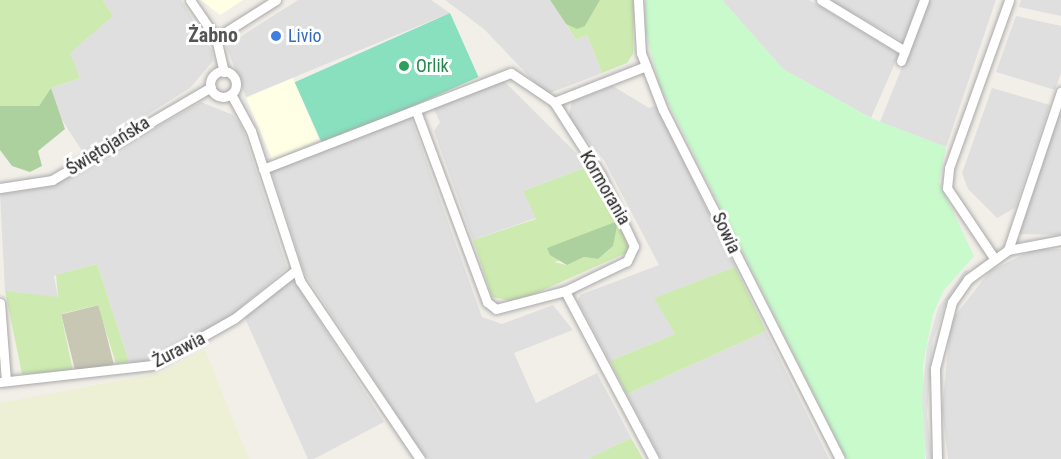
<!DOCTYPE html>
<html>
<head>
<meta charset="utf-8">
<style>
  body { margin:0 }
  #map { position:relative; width:1061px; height:459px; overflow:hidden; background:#f2efe9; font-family:"Roboto Condensed",sans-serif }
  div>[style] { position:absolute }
  .residential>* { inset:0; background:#e0dfdf }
  .education>* { inset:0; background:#ffffe5; transform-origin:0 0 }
  .construction>* { inset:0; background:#c7c7b4; transform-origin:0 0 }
  .farmland>* { inset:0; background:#eef0d5 }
  .grass>* { inset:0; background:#cdebb0 }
  .forest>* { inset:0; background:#add19e }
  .park>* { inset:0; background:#c8facc }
  .pitch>* { inset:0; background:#88e0be; transform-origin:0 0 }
  .parking>* { inset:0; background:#e2e2e2 }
  .roads { filter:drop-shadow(0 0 2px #a9a9a9) drop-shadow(0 0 2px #a9a9a9) }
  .minor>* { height:9px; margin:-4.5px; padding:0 4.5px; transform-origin:4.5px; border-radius:4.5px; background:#fff }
  .minor>.ring { margin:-4.5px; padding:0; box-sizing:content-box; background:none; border:9px solid #fff; border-radius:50% }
  .dots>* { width:16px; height:16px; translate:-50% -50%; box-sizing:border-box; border:3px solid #fff; border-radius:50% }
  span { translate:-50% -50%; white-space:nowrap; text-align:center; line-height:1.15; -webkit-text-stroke:6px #fff; paint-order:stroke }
  .shop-label { font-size:18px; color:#366cbe }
  .left { translate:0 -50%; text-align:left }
  .leisure-label { font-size:18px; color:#27864d }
  .street-label { font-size:18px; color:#222 }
  .neighbourhood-label { font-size:20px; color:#555; font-weight:700 }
</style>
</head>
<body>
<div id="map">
  <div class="residential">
    <div style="clip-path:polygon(103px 0,181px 0,212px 51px,213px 61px,190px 88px,84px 154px,57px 112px,51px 88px,80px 78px,69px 53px,113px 16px)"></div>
    <div style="clip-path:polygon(298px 0,431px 0,450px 13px,246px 97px,226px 46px)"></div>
    <div style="clip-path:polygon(445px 0,550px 0,576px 40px,587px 35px,602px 73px,550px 93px,542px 90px,484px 29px)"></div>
    <div style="clip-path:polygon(722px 0,809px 0,899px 54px,871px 118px,783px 69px)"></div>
    <div style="clip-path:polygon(830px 0,919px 0,904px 42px)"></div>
    <div style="clip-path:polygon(929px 0,996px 0,946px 147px,880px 122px)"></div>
    <div style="clip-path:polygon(1021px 0,1061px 0,1061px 16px,1019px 7px)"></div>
    <div style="clip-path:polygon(1016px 16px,1061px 26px,1061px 73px,1055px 90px,996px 72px)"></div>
    <div style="clip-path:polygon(502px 79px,589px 166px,523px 191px,536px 218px,473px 240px,434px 131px,440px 122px,433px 107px)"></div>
    <div style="clip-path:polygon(613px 86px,649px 108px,656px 105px,735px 267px,655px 298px,675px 334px,610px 361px,578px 301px,580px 295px,659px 265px,604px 160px,568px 119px,572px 101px)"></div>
    <div style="clip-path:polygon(992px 88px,1050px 105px,1015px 208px,997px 218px,968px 189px,962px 173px)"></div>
    <div style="clip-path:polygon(201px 102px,233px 115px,242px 127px,287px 268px,225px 321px,155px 360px,138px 364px,129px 362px,97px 264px,54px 276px,58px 298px,5px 291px,0 194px,52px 186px)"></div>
    <div style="clip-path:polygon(1061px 108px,1061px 235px,1019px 234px,1017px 231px)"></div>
    <div style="clip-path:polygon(409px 113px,482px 317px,502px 324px,553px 305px,573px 330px,514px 353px,536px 403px,597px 373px,631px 438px,587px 459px,428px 459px,415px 443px,304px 272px,271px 169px)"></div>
    <div style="clip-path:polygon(1035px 249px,1061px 249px,1061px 459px,948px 459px,942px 409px,951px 321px,990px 271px)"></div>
    <div style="clip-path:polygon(293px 279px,384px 422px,314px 459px,308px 459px,244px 316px,273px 288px)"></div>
    <div style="clip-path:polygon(766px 331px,829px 459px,661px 459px,627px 394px)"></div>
  </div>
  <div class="education">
    <div style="clip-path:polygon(201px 0,243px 0,220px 15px)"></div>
    <div style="left:293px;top:78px;width:67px;height:51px;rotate:67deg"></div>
  </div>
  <div class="construction">
    <div style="left:99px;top:305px;width:61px;height:39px;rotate:76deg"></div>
  </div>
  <div class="farmland">
    <div style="clip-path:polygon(205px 349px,249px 459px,0 459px,0 403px,159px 373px)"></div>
  </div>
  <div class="grass">
    <div style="clip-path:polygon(0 0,103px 0,113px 16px,70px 53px,80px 78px,51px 88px,39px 106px,0 106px)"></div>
    <div style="clip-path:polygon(600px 0,634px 0,633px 54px,627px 63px,602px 73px,587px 35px,576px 40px,566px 24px,585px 26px)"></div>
    <div style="clip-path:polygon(evenodd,589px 166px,629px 243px,626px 253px,516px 302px,492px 297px,473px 240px,536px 219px,523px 191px,589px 166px,613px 246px,598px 259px,584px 257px,566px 265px,554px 262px,613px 246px)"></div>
    <div style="clip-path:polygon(97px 264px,129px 362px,116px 364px,98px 305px,61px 314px,73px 371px,22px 374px,5px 291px,58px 297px,56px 275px)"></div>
    <div style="clip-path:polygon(735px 267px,766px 331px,627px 394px,610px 361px,675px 334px,654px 298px)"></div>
    <div style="clip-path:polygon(631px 438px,643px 459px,587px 459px)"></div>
  </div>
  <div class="forest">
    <div style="clip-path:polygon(550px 0,600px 0,585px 26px,577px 29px,566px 24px)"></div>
    <div style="clip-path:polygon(51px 88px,65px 129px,38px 151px,42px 166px,30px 172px,12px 166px,0 150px,0 106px,39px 106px)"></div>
    <div style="clip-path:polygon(618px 221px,613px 246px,598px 259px,584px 257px,567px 265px,550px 255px,547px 248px)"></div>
  </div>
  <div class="park">
    <div style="clip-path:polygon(645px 0,722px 0,783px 69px,871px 118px,946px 147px,939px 182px,974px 256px,944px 290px,933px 314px,923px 365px,925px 459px,846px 459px,659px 84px,645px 29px)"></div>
  </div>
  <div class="pitch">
    <div style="left:450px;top:13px;width:70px;height:170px;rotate:66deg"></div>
  </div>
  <div class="parking">
    <div style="clip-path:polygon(965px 270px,969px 271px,946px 303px,933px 340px,927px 414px,932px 459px,926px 459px,922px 396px,927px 347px,938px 308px)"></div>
  </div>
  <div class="roads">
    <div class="minor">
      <div style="left:190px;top:0;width:46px;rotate:55.6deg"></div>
      <div style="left:216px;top:38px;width:35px;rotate:77deg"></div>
      <div style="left:638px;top:0;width:53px;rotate:86.8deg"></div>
      <div style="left:641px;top:53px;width:61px;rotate:68.9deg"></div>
      <div style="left:663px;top:110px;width:391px;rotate:63.1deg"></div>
      <div style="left:821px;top:0;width:98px;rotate:31.3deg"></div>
      <div style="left:216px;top:38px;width:71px;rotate:-32.3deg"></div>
      <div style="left:901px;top:61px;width:65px;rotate:-69.3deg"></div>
      <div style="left:646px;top:66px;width:99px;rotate:158.6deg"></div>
      <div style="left:554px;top:102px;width:85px;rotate:57.4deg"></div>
      <div style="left:600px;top:174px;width:80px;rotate:64.7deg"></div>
      <div style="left:634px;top:246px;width:17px;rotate:115deg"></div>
      <div style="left:627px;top:261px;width:69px;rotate:154.2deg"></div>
      <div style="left:565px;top:291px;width:190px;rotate:62.1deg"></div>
      <div class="ring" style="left:210px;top:71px;width:17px;height:17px"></div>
      <div style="left:231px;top:94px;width:42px;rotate:61.6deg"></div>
      <div style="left:251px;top:131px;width:158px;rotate:71.9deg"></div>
      <div style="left:300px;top:281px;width:215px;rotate:56deg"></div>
      <div style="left:416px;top:111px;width:204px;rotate:69.6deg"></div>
      <div style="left:487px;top:302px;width:11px;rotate:38deg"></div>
      <div style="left:496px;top:309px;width:71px;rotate:-14.6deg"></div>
      <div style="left:263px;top:169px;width:266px;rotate:-21.2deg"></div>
      <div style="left:511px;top:73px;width:52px;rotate:34deg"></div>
      <div style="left:0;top:188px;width:53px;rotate:-8.7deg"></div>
      <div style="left:52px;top:180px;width:184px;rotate:-30.3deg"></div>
      <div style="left:1008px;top:250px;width:167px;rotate:-71.5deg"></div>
      <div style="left:994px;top:258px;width:84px;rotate:-123.9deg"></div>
      <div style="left:947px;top:188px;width:20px;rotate:-84deg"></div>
      <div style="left:949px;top:168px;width:178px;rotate:-70.3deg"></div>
      <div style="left:0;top:303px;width:78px;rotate:85.6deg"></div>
      <div style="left:0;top:382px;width:153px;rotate:-6.4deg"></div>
      <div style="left:152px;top:365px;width:95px;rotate:-29.5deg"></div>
      <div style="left:235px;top:318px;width:76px;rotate:-38.1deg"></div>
      <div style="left:937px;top:459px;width:91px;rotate:-91.3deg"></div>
      <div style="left:935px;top:368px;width:68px;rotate:-75.6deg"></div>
      <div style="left:952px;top:302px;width:28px;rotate:-55deg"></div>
      <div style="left:968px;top:279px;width:49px;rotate:-35.9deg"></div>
      <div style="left:1008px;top:250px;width:54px;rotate:-10.7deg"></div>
    </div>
  </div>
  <div class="dots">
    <div style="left:276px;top:36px;background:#3f7fe0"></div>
    <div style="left:404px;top:66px;background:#2e9e5b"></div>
  </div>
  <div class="shop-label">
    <span class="left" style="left:288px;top:36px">Livio</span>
  </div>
  <div class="leisure-label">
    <span class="left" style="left:416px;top:66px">Orlik</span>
  </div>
  <div class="street-label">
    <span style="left:108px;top:146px;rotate:-32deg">Świętojańska</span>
    <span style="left:605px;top:188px;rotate:60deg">Kormorania</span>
    <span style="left:726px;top:233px;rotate:65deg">Sowia</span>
    <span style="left:179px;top:350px;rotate:-27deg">Żurawia</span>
  </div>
  <div class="neighbourhood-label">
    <span style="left:213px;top:35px">Żabno</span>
  </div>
</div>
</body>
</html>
